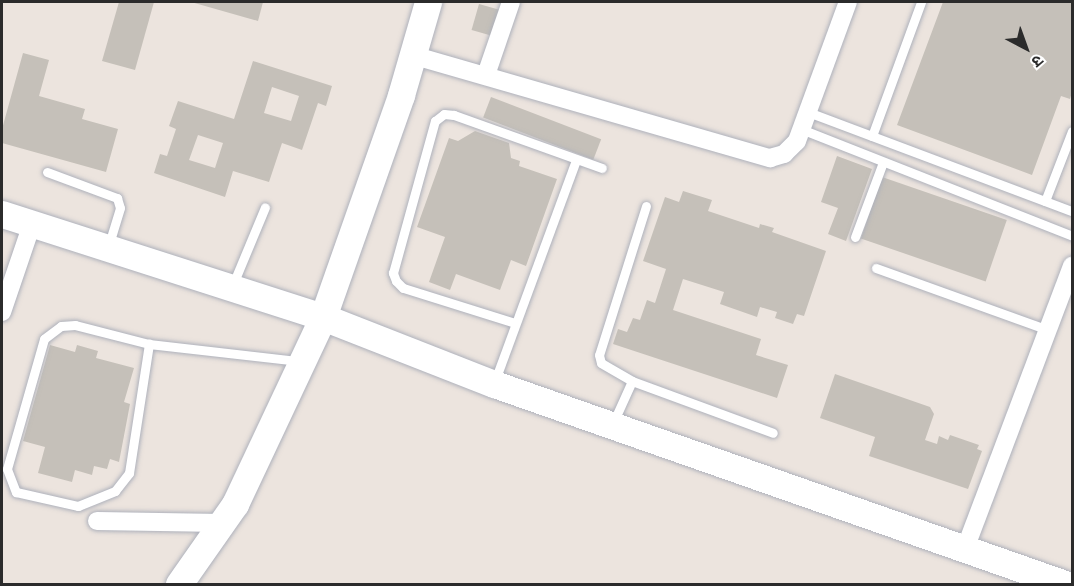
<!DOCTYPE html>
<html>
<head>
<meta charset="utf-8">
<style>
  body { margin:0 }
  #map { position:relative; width:1074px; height:586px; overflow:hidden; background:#ece4de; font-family:"Noto Sans","Noto Sans Devanagari",sans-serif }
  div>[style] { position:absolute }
  .building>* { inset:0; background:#c5c0b9; transform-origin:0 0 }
  .roads { filter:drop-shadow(0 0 2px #aeb1bb) drop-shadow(0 0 2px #aeb1bb) }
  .lane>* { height:9px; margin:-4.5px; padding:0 4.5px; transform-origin:4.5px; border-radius:4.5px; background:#fff }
  .street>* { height:18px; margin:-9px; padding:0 9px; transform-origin:9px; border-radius:9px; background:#fff }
  .secondary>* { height:27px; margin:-13.5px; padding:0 13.5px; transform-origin:13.5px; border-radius:13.5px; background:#fff }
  span { translate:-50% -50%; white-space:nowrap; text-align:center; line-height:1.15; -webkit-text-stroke:4.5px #fff; paint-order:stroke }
  .frame { position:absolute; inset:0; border:3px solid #2b2b2b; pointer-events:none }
  .north { position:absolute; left:996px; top:18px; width:60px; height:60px; -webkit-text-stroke:4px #fff; paint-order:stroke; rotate:139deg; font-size:16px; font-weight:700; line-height:24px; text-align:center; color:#2b2b2b }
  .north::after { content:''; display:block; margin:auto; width:21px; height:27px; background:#2b2b2b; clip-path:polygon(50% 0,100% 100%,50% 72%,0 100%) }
</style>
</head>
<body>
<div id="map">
  <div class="building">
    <div style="clip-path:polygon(119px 2px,154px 2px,135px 70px,102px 61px)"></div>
    <div style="clip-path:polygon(191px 2px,263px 2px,258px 21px)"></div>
    <div style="clip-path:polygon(943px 2px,1072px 2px,1072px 92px,1070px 99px,1061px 96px,1032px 175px,897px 125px)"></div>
    <div style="left:479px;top:4px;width:22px;height:27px;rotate:16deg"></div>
    <div style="clip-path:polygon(23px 53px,49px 60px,39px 96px,85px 109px,82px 119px,118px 129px,106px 172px,2px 143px,2px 129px)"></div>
    <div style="clip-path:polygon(evenodd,253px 61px,332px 86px,326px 106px,318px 103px,302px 150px,282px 143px,269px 182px,233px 171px,225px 197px,154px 173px,160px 154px,167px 156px,176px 129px,169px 126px,178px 101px,234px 119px,253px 61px,272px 87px,299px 96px,291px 121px,264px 113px,272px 87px,253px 61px,198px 135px,223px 143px,215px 168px,189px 160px,198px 135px)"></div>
    <div style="left:491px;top:97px;width:118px;height:22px;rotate:21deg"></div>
    <div style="clip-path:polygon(475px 131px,509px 143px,511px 158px,520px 161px,519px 166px,557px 179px,526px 266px,511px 260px,500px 290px,456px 274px,450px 290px,429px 282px,445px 237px,417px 227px,449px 138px,458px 141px)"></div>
    <div style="clip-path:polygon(837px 156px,872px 169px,846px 241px,828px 234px,838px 208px,821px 202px)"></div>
    <div style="left:882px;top:177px;width:132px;height:65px;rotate:19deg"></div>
    <div style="clip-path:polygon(683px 191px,712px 200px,708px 211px,759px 228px,760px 224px,774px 228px,772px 232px,826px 251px,804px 316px,797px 314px,793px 324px,775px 318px,777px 312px,760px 307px,757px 317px,720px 304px,724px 292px,683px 279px,673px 310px,761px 339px,756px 355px,788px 365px,777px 398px,613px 344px,618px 329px,627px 332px,633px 318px,640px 320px,647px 300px,655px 303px,666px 269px,643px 261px,665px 197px,679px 202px)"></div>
    <div style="clip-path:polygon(50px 345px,75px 352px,77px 345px,98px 351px,96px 358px,134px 368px,124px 402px,130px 404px,119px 462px,110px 459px,107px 469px,94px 466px,92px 475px,75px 470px,72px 482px,38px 473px,45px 447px,23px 441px)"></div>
    <div style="clip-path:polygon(835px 374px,930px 407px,934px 414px,925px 440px,937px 444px,939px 436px,948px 440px,950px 435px,979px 445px,977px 449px,982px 451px,968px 489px,869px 456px,875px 437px,820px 418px)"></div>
  </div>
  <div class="roads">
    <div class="lane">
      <div style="left:808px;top:112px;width:282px;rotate:20.6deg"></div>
      <div style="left:801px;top:129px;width:291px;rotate:21.5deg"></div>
      <div style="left:872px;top:136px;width:143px;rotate:-69.9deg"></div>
      <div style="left:47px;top:172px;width:75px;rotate:20.4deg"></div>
      <div style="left:117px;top:198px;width:10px;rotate:73deg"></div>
      <div style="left:120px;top:208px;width:39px;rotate:107deg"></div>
      <div style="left:1045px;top:201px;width:75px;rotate:-68.9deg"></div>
      <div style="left:646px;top:206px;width:156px;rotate:107.5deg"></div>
      <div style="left:599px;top:355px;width:8px;rotate:76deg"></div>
      <div style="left:601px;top:363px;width:36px;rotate:30deg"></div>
      <div style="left:632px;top:381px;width:150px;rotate:20.2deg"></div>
      <div style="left:855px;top:237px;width:80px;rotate:-69.5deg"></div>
      <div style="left:876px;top:268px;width:183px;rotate:19.8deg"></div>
      <div style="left:233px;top:284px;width:83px;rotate:-67.4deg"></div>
      <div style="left:515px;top:323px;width:117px;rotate:-162.6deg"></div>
      <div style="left:403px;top:288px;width:10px;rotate:-135deg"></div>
      <div style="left:396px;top:281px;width:9px;rotate:-111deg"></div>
      <div style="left:393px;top:273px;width:158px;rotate:-74.6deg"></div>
      <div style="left:435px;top:121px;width:11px;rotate:-38deg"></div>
      <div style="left:444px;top:114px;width:10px;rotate:6deg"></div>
      <div style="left:454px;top:115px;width:157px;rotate:19.7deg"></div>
      <div style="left:149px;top:344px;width:76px;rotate:-165.6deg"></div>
      <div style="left:75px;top:325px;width:14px;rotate:176deg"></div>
      <div style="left:61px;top:326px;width:21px;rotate:143deg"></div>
      <div style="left:44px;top:339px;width:135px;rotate:105.9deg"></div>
      <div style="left:7px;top:469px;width:25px;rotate:69deg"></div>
      <div style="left:16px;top:492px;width:64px;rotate:12.7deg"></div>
      <div style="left:78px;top:506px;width:40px;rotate:-22deg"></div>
      <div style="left:115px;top:491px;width:23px;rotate:-52deg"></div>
      <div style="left:129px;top:473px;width:131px;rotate:-81.2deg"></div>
      <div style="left:149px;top:344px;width:151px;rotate:6.5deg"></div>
      <div style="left:494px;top:383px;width:238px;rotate:-69.8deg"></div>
      <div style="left:613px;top:423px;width:46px;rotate:-65.7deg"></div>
    </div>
    <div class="street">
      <div style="left:412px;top:55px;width:373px;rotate:16.1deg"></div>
      <div style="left:770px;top:158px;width:15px;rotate:-16deg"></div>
      <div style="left:784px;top:154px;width:18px;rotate:-45deg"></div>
      <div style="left:797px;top:141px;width:148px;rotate:-69.9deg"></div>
      <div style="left:486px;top:75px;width:77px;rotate:-71.1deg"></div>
      <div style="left:2px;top:312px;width:93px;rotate:-71.2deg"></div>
      <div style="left:97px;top:521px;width:125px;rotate:0.9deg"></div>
      <div style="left:965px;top:549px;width:303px;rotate:-69.3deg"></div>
    </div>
    <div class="secondary">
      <div style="left:2px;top:214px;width:337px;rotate:17.8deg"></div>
      <div style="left:323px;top:317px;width:184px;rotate:21.4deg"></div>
      <div style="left:494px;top:384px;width:605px;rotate:19.3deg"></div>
      <div style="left:179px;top:584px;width:98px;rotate:-55deg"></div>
      <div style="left:235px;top:504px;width:207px;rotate:-64.8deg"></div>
      <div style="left:323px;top:317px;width:235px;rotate:-70.6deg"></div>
      <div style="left:401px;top:95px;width:97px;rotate:-73.8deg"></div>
    </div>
  </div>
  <div class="frame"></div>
  <div class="north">उ</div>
</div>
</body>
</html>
